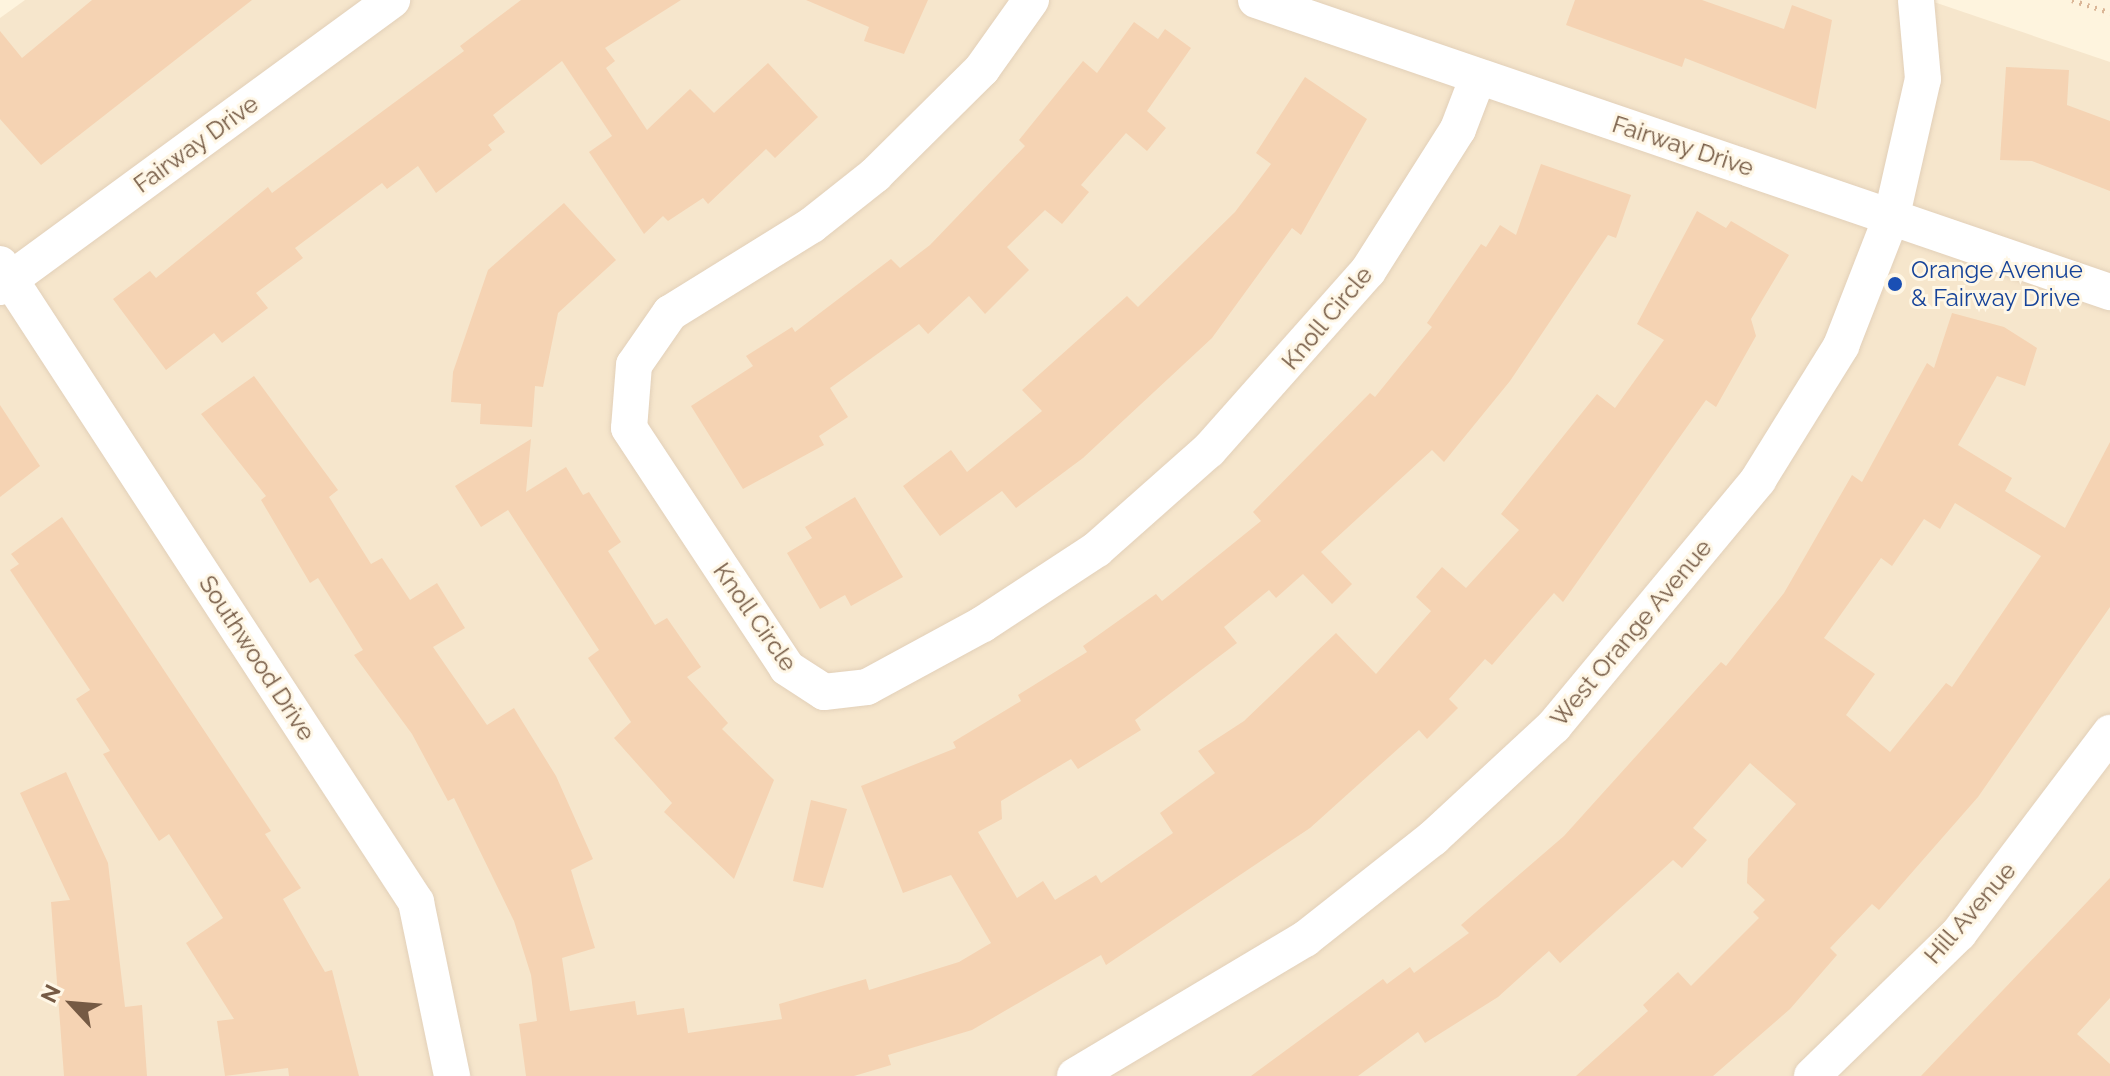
<!DOCTYPE html>
<html>
<head>
<meta charset="utf-8">
<style>
  body { margin:0 }
  #map { position:relative; width:2110px; height:1076px; overflow:hidden; background:#fef4de; font-family:Raleway,sans-serif }
  div>[style] { position:absolute }
  .residential>* { inset:0; background:#f6e6cc }
  .building>* { inset:0; background:#f5d3b3 }
  .path>* { height:5px; margin-top:-2.5px; transform-origin:0; background:repeating-linear-gradient(90deg,#dab697 0 2px,transparent 0 8px) }
  .roads { filter:drop-shadow(0 0 2px #e2d0b9) drop-shadow(0 0 2px #e2d0b9) }
  .street>* { height:36px; margin:-18px; padding:0 18px; transform-origin:18px; border-radius:18px; background:#fff }
  .dots>* { width:22px; height:22px; translate:-50% -50%; box-sizing:border-box; border:4px solid #fff7e6; border-radius:50% }
  span { translate:-50% -50%; white-space:nowrap; text-align:center; line-height:1.15; -webkit-text-stroke:6px #fff7e6; paint-order:stroke }
  .street-label { font-size:24px; color:#755a44 }
  .transit-label { font-size:24px; color:#164399 }
  .left { translate:0 -50%; text-align:left }
  .north { position:absolute; left:32px; top:964px; width:80px; height:80px; -webkit-text-stroke:6px #fff7e6; paint-order:stroke; rotate:296deg; font-size:22px; font-weight:700; line-height:32px; text-align:center; color:#755a44 }
  .north::after { content:''; display:block; margin:auto; width:28px; height:36px; background:#755a44; clip-path:polygon(50% 0,100% 100%,50% 72%,0 100%) }
</style>
</head>
<body>
<div id="map">
  <div class="residential">
    <div style="clip-path:polygon(25px 0,1928px 0,2110px 62px,2110px 1076px,0 1076px,0 18px)"></div>
  </div>
  <div class="building">
    <div style="clip-path:polygon(92px 0,252px 0,41px 165px,0 119px,0 31px,22px 58px)"></div>
    <div style="clip-path:polygon(521px 0,681px 0,605px 48px,615px 61px,606px 68px,647px 130px,690px 89px,714px 113px,768px 63px,818px 117px,775px 158px,766px 149px,708px 204px,703px 198px,668px 221px,663px 216px,644px 234px,589px 152px,612px 136px,562px 61px,493px 115px,505px 132px,488px 145px,492px 150px,436px 193px,418px 166px,387px 189px,382px 183px,295px 248px,303px 258px,256px 293px,268px 308px,222px 343px,214px 333px,166px 370px,113px 299px,150px 271px,156px 278px,268px 187px,272px 193px,464px 51px,460px 46px)"></div>
    <div style="clip-path:polygon(806px 0,928px 0,904px 54px,864px 41px,869px 27px)"></div>
    <div style="clip-path:polygon(1575px 0,1702px 0,1784px 29px,1792px 5px,1832px 20px,1816px 109px,1685px 58px,1682px 67px,1566px 25px)"></div>
    <div style="clip-path:polygon(1134px 22px,1158px 39px,1165px 29px,1191px 48px,1147px 111px,1166px 128px,1147px 151px,1126px 133px,1081px 185px,1089px 192px,1062px 224px,1045px 210px,1007px 247px,1029px 270px,985px 314px,969px 296px,928px 334px,919px 324px,830px 388px,848px 417px,819px 436px,824px 445px,743px 489px,691px 406px,753px 366px,746px 356px,792px 327px,795px 332px,891px 259px,900px 268px,930px 245px,1025px 146px,1019px 140px,1083px 61px,1097px 73px)"></div>
    <div style="clip-path:polygon(2006px 67px,2069px 70px,2067px 105px,2110px 121px,2110px 191px,2032px 161px,2000px 160px)"></div>
    <div style="clip-path:polygon(1305px 77px,1367px 119px,1301px 235px,1292px 228px,1212px 338px,1083px 458px,1016px 508px,1002px 491px,940px 536px,903px 486px,951px 450px,967px 472px,1042px 411px,1022px 390px,1127px 296px,1138px 307px,1235px 212px,1271px 164px,1256px 153px)"></div>
    <div style="clip-path:polygon(1541px 164px,1631px 195px,1616px 238px,1608px 235px,1510px 381px,1444px 462px,1432px 450px,1321px 552px,1352px 584px,1332px 604px,1303px 574px,1276px 598px,1269px 590px,1224px 627px,1237px 643px,1135px 720px,1141px 730px,1078px 769px,1071px 759px,1001px 801px,1002px 819px,978px 832px,1017px 898px,1043px 881px,1055px 900px,1096px 875px,1101px 883px,1173px 833px,1160px 813px,1215px 773px,1198px 751px,1244px 721px,1336px 633px,1376px 674px,1431px 611px,1416px 597px,1442px 567px,1466px 588px,1519px 530px,1501px 514px,1597px 394px,1615px 408px,1664px 340px,1637px 324px,1697px 211px,1726px 228px,1731px 221px,1789px 255px,1751px 319px,1756px 336px,1716px 407px,1706px 400px,1563px 602px,1554px 593px,1492px 665px,1485px 659px,1449px 699px,1458px 708px,1427px 739px,1419px 730px,1310px 828px,1106px 965px,1101px 955px,972px 1030px,888px 1055px,891px 1065px,854px 1076px,526px 1076px,519px 1024px,537px 1021px,531px 975px,514px 921px,454px 798px,448px 801px,412px 734px,354px 655px,363px 650px,318px 578px,310px 583px,261px 500px,266px 496px,201px 414px,254px 376px,338px 490px,329px 497px,371px 564px,382px 558px,410px 600px,437px 583px,465px 628px,433px 647px,487px 725px,514px 708px,556px 776px,593px 859px,571px 870px,595px 948px,562px 958px,570px 1011px,635px 1001px,637px 1015px,684px 1008px,688px 1033px,782px 1019px,779px 1004px,866px 979px,869px 990px,959px 962px,991px 943px,951px 875px,903px 893px,861px 786px,956px 748px,953px 742px,1021px 701px,1018px 695px,1087px 652px,1083px 646px,1156px 594px,1162px 601px,1261px 521px,1253px 512px,1370px 393px,1375px 397px,1432px 327px,1427px 323px,1481px 244px,1486px 247px,1500px 225px,1516px 235px)"></div>
    <div style="clip-path:polygon(564px 203px,616px 260px,558px 313px,543px 387px,535px 386px,532px 427px,480px 424px,481px 404px,451px 402px,453px 372px,488px 270px)"></div>
    <div style="clip-path:polygon(evenodd,1952px 313px,2004px 327px,2037px 348px,2025px 386px,1997px 376px,1958px 445px,2012px 478px,2005px 491px,2065px 528px,2110px 442px,2110px 607px,1978px 797px,1879px 910px,1872px 904px,1830px 948px,1837px 955px,1790px 1009px,1713px 1076px,1576px 1076px,1648px 1011px,1643px 1005px,1678px 972px,1691px 986px,1759px 918px,1753px 912px,1765px 900px,1747px 883px,1748px 859px,1796px 804px,1750px 763px,1693px 828px,1707px 840px,1682px 868px,1673px 860px,1560px 963px,1549px 951px,1498px 997px,1425px 1043px,1418px 1032px,1358px 1076px,1251px 1076px,1383px 979px,1387px 984px,1410px 967px,1414px 973px,1469px 933px,1461px 925px,1564px 836px,1721px 662px,1726px 666px,1784px 593px,1852px 475px,1862px 482px,1927px 363px,1934px 368px,1952px 313px,1955px 503px,2041px 556px,1952px 687px,1946px 683px,1890px 752px,1846px 715px,1875px 674px,1824px 638px,1881px 558px,1892px 566px,1924px 519px,1940px 529px,1955px 503px)"></div>
    <div style="clip-path:polygon(0 405px,40px 466px,0 497px)"></div>
    <div style="clip-path:polygon(531px 439px,526px 492px,566px 467px,583px 495px,589px 492px,621px 542px,608px 551px,655px 625px,667px 618px,701px 667px,687px 677px,728px 723px,722px 729px,774px 780px,734px 879px,664px 812px,672px 803px,614px 738px,631px 722px,588px 658px,599px 650px,508px 510px,481px 527px,455px 486px)"></div>
    <div style="clip-path:polygon(855px 497px,903px 577px,851px 606px,845px 595px,820px 609px,787px 553px,812px 538px,805px 527px)"></div>
    <div style="clip-path:polygon(62px 517px,271px 831px,265px 834px,301px 888px,283px 899px,325px 972px,332px 970px,359px 1076px,289px 1076px,288px 1068px,225px 1076px,217px 1021px,234px 1019px,186px 943px,223px 918px,169px 834px,159px 841px,103px 754px,110px 751px,76px 699px,90px 690px,10px 570px,19px 564px,11px 554px)"></div>
    <div style="clip-path:polygon(66px 772px,108px 863px,125px 1007px,142px 1005px,147px 1076px,64px 1076px,51px 902px,70px 900px,20px 793px)"></div>
    <div style="clip-path:polygon(811px 800px,847px 809px,823px 888px,793px 881px)"></div>
    <div style="clip-path:polygon(2110px 878px,2110px 998px,2077px 1034px,2110px 1064px,2110px 1076px,1921px 1076px)"></div>
  </div>
  <div class="path">
    <div style="left:2072px;top:0;width:40px;rotate:18deg"></div>
  </div>
  <div class="roads">
    <div class="street">
      <div style="left:1031px;top:0;width:85px;rotate:125.4deg"></div>
      <div style="left:982px;top:69px;width:151px;rotate:135.3deg"></div>
      <div style="left:875px;top:175px;width:80px;rotate:141.6deg"></div>
      <div style="left:812px;top:225px;width:167px;rotate:148.2deg"></div>
      <div style="left:670px;top:313px;width:63px;rotate:124.7deg"></div>
      <div style="left:634px;top:365px;width:63px;rotate:94.5deg"></div>
      <div style="left:629px;top:428px;width:287px;rotate:56.6deg"></div>
      <div style="left:787px;top:668px;width:44px;rotate:33deg"></div>
      <div style="left:824px;top:692px;width:43px;rotate:-6.6deg"></div>
      <div style="left:867px;top:687px;width:132px;rotate:-28.5deg"></div>
      <div style="left:983px;top:624px;width:136px;rotate:-33.3deg"></div>
      <div style="left:1097px;top:549px;width:149px;rotate:-41.5deg"></div>
      <div style="left:1209px;top:450px;width:239px;rotate:-48.4deg"></div>
      <div style="left:1368px;top:271px;width:168px;rotate:-57.6deg"></div>
      <div style="left:1458px;top:129px;width:56px;rotate:-69deg"></div>
      <div style="left:1256px;top:0;width:903px;rotate:18.88deg"></div>
      <div style="left:0;top:264px;width:762px;rotate:56.89deg"></div>
      <div style="left:416px;top:902px;width:178px;rotate:78.3deg"></div>
      <div style="left:0;top:287px;width:486px;rotate:-36.2deg"></div>
      <div style="left:1075px;top:1076px;width:268px;rotate:-30.8deg"></div>
      <div style="left:1305px;top:939px;width:163px;rotate:-38.3deg"></div>
      <div style="left:1433px;top:838px;width:165px;rotate:-42.8deg"></div>
      <div style="left:1554px;top:726px;width:320px;rotate:-50.3deg"></div>
      <div style="left:1758px;top:480px;width:158px;rotate:-58.2deg"></div>
      <div style="left:1841px;top:346px;width:141px;rotate:-68.7deg"></div>
      <div style="left:1892px;top:215px;width:139px;rotate:-77.2deg"></div>
      <div style="left:1923px;top:79px;width:79px;rotate:-95.1deg"></div>
      <div style="left:1812px;top:1076px;width:205px;rotate:-44.2deg"></div>
      <div style="left:1959px;top:933px;width:251px;rotate:-52.9deg"></div>
    </div>
  </div>
  <div class="dots">
    <div style="left:1895px;top:284px;background:#1a4fb4"></div>
  </div>
  <div class="street-label">
    <span style="left:196px;top:144px;rotate:-36deg">Fairway Drive</span>
    <span style="left:1683px;top:146px;rotate:18deg">Fairway Drive</span>
    <span style="left:1327px;top:318px;rotate:-50deg">Knoll Circle</span>
    <span style="left:755px;top:617px;rotate:55deg">Knoll Circle</span>
    <span style="left:1631px;top:633px;rotate:-50deg">West Orange Avenue</span>
    <span style="left:257px;top:658px;rotate:57deg">Southwood Drive</span>
    <span style="left:1970px;top:913px;rotate:-49deg">Hill Avenue</span>
  </div>
  <div class="transit-label">
    <span class="left" style="left:1911px;top:284px">Orange Avenue<br>&amp; Fairway Drive</span>
  </div>
  <div class="north">N</div>
</div>
</body>
</html>
